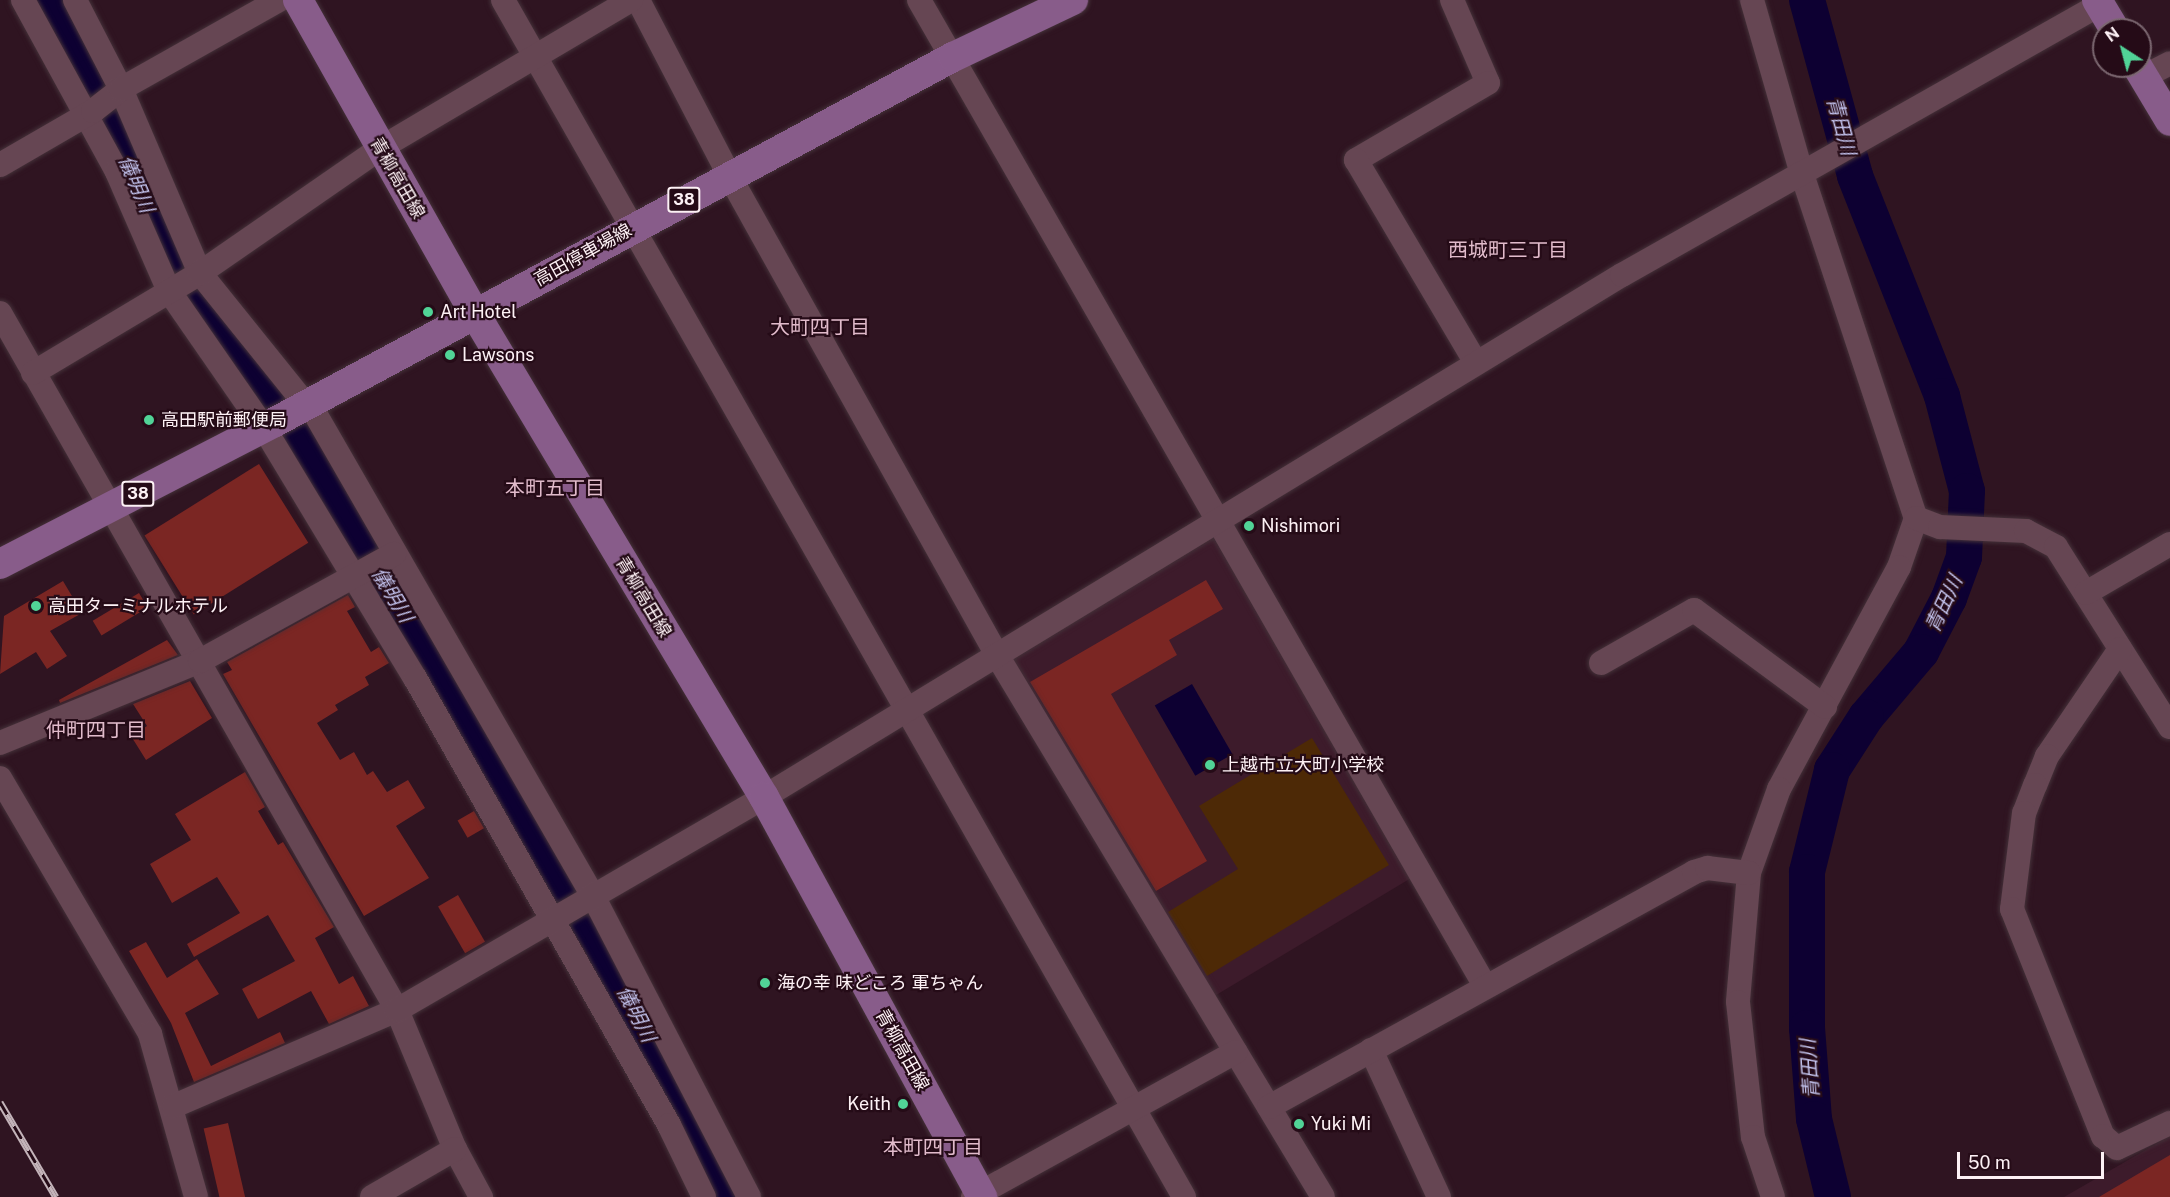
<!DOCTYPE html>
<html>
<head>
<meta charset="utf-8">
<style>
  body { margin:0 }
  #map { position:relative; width:2170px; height:1197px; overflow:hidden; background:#2f1421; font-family:"Public Sans","Noto Sans JP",sans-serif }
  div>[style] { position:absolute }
  .built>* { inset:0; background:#3d1b2b; transform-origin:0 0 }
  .green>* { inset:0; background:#4d2906 }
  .water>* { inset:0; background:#0d0032; transform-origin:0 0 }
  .river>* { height:36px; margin:-18px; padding:0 18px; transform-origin:18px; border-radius:18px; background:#0d0032 }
  .building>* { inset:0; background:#7b2623; transform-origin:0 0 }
  .roads { filter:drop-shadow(0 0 2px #443139) drop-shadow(0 0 2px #443139) }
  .minor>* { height:24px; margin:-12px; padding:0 12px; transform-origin:12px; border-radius:12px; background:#664653 }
  .major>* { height:30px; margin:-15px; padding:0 15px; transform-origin:15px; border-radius:15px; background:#885c8a }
  .rail>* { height:7px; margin-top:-3.5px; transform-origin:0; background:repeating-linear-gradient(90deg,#250b17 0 14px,#c4b4ba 0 28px); box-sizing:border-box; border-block:2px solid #c4b4ba }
  .dots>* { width:16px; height:16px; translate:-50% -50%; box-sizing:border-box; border:3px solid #250b17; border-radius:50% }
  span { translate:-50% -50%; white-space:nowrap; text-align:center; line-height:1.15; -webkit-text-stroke:4.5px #250b17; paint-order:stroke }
  .shield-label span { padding:2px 4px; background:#250b17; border:2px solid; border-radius:4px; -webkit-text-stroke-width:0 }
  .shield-label { font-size:16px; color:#fdf1f5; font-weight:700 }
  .street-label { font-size:18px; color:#fdf1f5 }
  .poi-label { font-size:18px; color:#fdf1f5 }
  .left { translate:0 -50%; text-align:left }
  .right { translate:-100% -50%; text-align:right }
  .water-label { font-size:20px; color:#c3c3ee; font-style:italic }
  .neighbourhood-label { font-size:20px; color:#e1bbcb }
  .north { position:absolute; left:2092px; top:18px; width:60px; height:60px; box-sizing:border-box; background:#250b17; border:2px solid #7b6770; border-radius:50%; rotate:324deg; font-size:16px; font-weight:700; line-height:24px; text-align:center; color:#fdf1f5 }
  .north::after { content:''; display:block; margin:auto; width:21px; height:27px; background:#51d397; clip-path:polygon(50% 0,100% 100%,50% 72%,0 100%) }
  .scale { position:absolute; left:1957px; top:1152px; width:147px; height:27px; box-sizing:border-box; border:3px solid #fdf1f5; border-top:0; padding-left:8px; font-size:18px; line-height:21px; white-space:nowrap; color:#fdf1f5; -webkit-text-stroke:4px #250b17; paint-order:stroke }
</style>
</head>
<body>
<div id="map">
  <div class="built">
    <div style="left:1207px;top:527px;width:406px;height:239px;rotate:59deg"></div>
    <div style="clip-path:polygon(2170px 1136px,2170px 1197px,2064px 1197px)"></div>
  </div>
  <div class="green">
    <div style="clip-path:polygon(1312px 738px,1389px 865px,1207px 976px,1168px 912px,1238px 869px,1199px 806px)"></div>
  </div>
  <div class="water">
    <div style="left:1192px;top:684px;width:81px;height:43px;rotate:60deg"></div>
  </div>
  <div class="river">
    <div style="left:48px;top:0;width:88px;rotate:61.4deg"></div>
    <div style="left:90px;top:77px;width:206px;rotate:66.8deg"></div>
    <div style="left:171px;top:266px;width:176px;rotate:52.2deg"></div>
    <div style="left:279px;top:405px;width:629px;rotate:59.11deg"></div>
    <div style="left:602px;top:945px;width:281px;rotate:63.6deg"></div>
    <div style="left:1807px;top:0;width:182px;rotate:74.7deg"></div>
    <div style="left:1855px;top:176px;width:237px;rotate:68.4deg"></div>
    <div style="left:1942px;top:396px;width:98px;rotate:75.3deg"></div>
    <div style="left:1967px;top:491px;width:66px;rotate:92.6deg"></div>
    <div style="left:1964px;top:557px;width:44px;rotate:110.1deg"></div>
    <div style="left:1949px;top:598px;width:61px;rotate:117.4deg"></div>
    <div style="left:1921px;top:652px;width:85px;rotate:130.2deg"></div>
    <div style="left:1866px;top:717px;width:63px;rotate:122.7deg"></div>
    <div style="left:1832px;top:770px;width:105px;rotate:103.8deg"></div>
    <div style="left:1807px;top:872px;width:156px;rotate:90deg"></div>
    <div style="left:1807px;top:1028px;width:91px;rotate:85.6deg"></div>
    <div style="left:1814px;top:1119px;width:80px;rotate:76.3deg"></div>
  </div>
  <div class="building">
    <div style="left:259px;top:464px;width:93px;height:135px;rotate:58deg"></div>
    <div style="clip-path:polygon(1206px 580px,1223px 609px,1169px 640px,1177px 655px,1111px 694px,1207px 861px,1156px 891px,1030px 682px)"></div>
    <div style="clip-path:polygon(63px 581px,82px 613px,50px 631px,67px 656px,47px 669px,36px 652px,0 674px,4px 616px)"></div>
    <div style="left:139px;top:593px;width:17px;height:54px;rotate:59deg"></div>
    <div style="clip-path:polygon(348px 595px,355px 607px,347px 611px,371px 652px,379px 647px,389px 663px,365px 677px,369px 685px,335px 705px,338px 710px,317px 723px,340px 760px,354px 752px,367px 775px,373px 771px,387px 792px,408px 780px,425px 808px,396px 826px,429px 878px,364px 916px,223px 674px,232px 670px,227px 662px)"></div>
    <div style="clip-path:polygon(167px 640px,178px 655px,60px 703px,59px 700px)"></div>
    <div style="clip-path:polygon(190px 681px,212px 718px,146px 760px,131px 736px,147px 726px,133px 704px)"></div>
    <div style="clip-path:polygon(245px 772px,265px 807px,258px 811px,278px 845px,283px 842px,334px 927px,315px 938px,339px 984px,353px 976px,369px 1006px,329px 1024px,311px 991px,258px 1019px,242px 989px,295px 961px,268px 915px,194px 957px,187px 944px,240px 913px,217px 877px,172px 903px,150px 864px,191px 840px,175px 814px)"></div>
    <div style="left:474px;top:811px;width:20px;height:19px;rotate:60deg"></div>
    <div style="left:458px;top:895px;width:54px;height:23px;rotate:60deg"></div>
    <div style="clip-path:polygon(146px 942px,167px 978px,197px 959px,219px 994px,185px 1013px,211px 1066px,280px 1032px,285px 1043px,194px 1082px,171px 1023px,129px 951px)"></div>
    <div style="left:228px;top:1123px;width:76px;height:25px;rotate:77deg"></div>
    <div style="clip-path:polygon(2170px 1155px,2170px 1197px,2099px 1197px)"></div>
  </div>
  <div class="roads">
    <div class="minor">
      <div style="left:23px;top:0;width:196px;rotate:61.3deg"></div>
      <div style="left:117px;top:172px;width:130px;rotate:66.4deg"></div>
      <div style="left:169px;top:291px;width:167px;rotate:55.3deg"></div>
      <div style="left:264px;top:428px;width:292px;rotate:58.9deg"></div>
      <div style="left:415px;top:678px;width:514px;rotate:60.39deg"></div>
      <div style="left:669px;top:1125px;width:80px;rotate:64.1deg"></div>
      <div style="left:75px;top:0;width:100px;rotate:62.7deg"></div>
      <div style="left:121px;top:89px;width:200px;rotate:66.8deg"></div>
      <div style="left:200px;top:273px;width:169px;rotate:51.2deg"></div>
      <div style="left:503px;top:0;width:1377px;rotate:60.36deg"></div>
      <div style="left:638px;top:0;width:199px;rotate:62.5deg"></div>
      <div style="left:730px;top:177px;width:550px;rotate:60.82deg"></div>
      <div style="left:998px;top:657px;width:630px;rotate:58.96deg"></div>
      <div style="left:919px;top:0;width:1137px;rotate:60.14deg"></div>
      <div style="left:1452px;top:0;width:90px;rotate:66.6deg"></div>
      <div style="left:1488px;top:83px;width:153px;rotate:149.7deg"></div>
      <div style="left:1356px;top:160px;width:236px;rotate:59.4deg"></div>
      <div style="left:1752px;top:0;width:181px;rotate:74deg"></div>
      <div style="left:1802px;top:174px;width:362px;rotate:71.7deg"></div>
      <div style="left:1916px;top:518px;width:52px;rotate:109.1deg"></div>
      <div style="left:1899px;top:567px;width:252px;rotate:118.4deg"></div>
      <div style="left:1779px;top:789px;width:89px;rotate:109.7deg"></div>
      <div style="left:1749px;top:873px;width:129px;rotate:94.9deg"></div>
      <div style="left:1738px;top:1002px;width:136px;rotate:83.7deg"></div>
      <div style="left:1753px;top:1137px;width:63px;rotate:71.6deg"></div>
      <div style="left:2143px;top:77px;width:30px;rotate:-27deg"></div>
      <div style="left:0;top:165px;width:108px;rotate:-30.1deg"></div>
      <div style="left:93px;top:111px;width:36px;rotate:-38deg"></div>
      <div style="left:121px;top:89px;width:181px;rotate:-29.4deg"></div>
      <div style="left:0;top:313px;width:802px;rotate:60.33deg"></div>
      <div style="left:397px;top:1010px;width:151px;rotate:67.4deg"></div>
      <div style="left:455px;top:1149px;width:55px;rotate:61.6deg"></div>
      <div style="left:33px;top:373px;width:195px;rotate:-30.9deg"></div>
      <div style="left:200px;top:273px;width:218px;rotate:-34.7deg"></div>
      <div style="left:379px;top:149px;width:293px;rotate:-30.6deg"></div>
      <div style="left:309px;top:403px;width:569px;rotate:60.06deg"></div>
      <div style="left:593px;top:896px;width:339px;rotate:62.6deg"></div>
      <div style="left:1916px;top:518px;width:26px;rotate:21deg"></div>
      <div style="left:1940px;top:527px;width:86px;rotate:2.7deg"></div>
      <div style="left:2026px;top:531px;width:34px;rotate:28deg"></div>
      <div style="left:2056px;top:547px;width:213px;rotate:57.7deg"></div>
      <div style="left:2086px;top:593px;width:97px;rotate:-30.3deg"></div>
      <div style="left:2120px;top:649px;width:130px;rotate:124.3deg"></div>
      <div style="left:2047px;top:756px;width:31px;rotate:112deg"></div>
      <div style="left:2035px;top:785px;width:30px;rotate:111deg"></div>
      <div style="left:2024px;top:813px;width:97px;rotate:97.1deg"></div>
      <div style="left:2012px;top:909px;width:245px;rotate:68.2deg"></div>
      <div style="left:2103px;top:1136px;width:18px;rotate:41deg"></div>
      <div style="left:2117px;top:1148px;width:59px;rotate:-25.3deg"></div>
      <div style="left:1601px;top:663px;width:107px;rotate:-29.7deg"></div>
      <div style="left:1694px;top:610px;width:163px;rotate:36.5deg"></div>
      <div style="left:0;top:743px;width:216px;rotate:-22.3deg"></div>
      <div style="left:200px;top:661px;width:222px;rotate:-28.9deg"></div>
      <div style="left:0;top:778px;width:297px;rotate:59.6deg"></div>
      <div style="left:150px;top:1034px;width:169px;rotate:74.2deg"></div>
      <div style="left:1371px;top:1050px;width:162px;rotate:65.2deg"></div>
      <div style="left:174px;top:1106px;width:243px;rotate:-23.3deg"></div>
      <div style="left:397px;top:1010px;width:424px;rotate:-30.1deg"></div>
      <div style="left:764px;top:797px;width:1004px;rotate:-31.32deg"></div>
      <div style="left:1622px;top:275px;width:548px;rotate:-29.51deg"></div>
      <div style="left:1269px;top:1107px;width:486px;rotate:-28.9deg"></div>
      <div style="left:1694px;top:872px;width:14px;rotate:-17deg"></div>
      <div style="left:1707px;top:868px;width:42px;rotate:6.8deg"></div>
      <div style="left:372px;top:1197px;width:96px;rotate:-30deg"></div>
      <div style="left:973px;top:1197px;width:300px;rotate:-28.9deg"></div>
    </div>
    <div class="major">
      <div style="left:298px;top:0;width:360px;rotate:60.6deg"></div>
      <div style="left:475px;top:314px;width:563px;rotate:59.11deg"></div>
      <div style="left:764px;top:797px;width:456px;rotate:61.4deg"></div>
      <div style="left:2097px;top:0;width:35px;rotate:59deg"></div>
      <div style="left:2137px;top:66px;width:64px;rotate:59deg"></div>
      <div style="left:0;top:564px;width:309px;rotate:-27.3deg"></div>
      <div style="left:275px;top:422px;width:770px;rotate:-28.3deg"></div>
      <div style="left:953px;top:57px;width:133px;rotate:-25.4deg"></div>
    </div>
  </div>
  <div class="rail">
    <div style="left:0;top:1102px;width:110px;rotate:59.5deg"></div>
  </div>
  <div class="dots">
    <div style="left:428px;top:312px;background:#51d397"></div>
    <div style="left:450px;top:355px;background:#51d397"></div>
    <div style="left:149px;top:420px;background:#51d397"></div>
    <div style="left:1249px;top:526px;background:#51d397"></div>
    <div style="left:36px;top:606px;background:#51d397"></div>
    <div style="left:1210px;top:765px;background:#51d397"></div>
    <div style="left:765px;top:983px;background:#51d397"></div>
    <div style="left:903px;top:1104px;background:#51d397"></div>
    <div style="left:1299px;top:1124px;background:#51d397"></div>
  </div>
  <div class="shield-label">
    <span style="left:684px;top:200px">38</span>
    <span style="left:138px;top:494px">38</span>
  </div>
  <div class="street-label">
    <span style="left:397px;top:178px;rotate:60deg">青柳高田線</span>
    <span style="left:583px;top:255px;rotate:-29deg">高田停車場線</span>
    <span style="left:643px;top:597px;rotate:59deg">青柳高田線</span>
    <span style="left:902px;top:1050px;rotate:61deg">青柳高田線</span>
  </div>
  <div class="poi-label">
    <span class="left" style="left:440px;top:312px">Art Hotel</span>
    <span class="left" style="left:462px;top:355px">Lawsons</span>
    <span class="left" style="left:161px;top:420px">高田駅前郵便局</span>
    <span class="left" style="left:1261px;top:526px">Nishimori</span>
    <span class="left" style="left:48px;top:606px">高田ターミナルホテル</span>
    <span class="left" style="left:1222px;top:765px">上越市立大町小学校</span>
    <span class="left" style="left:777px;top:983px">海の幸 味どころ 軍ちゃん</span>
    <span class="right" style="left:891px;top:1104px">Keith</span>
    <span class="left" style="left:1311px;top:1124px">Yuki Mi</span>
  </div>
  <div class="water-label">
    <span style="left:1841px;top:126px;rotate:75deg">青田川</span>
    <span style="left:136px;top:184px;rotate:67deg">儀明川</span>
    <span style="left:392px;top:595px;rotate:59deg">儀明川</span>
    <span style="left:1944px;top:604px;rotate:-65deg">青田川</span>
    <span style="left:636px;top:1014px;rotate:63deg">儀明川</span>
    <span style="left:1810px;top:1069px;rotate:-94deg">青田川</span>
  </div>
  <div class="neighbourhood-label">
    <span style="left:1508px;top:250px">西城町三丁目</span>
    <span style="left:820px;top:327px">大町四丁目</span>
    <span style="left:555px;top:488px">本町五丁目</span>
    <span style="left:96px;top:730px">仲町四丁目</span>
    <span style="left:933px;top:1147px">本町四丁目</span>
  </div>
  <div class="north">N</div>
  <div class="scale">50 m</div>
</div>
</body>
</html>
